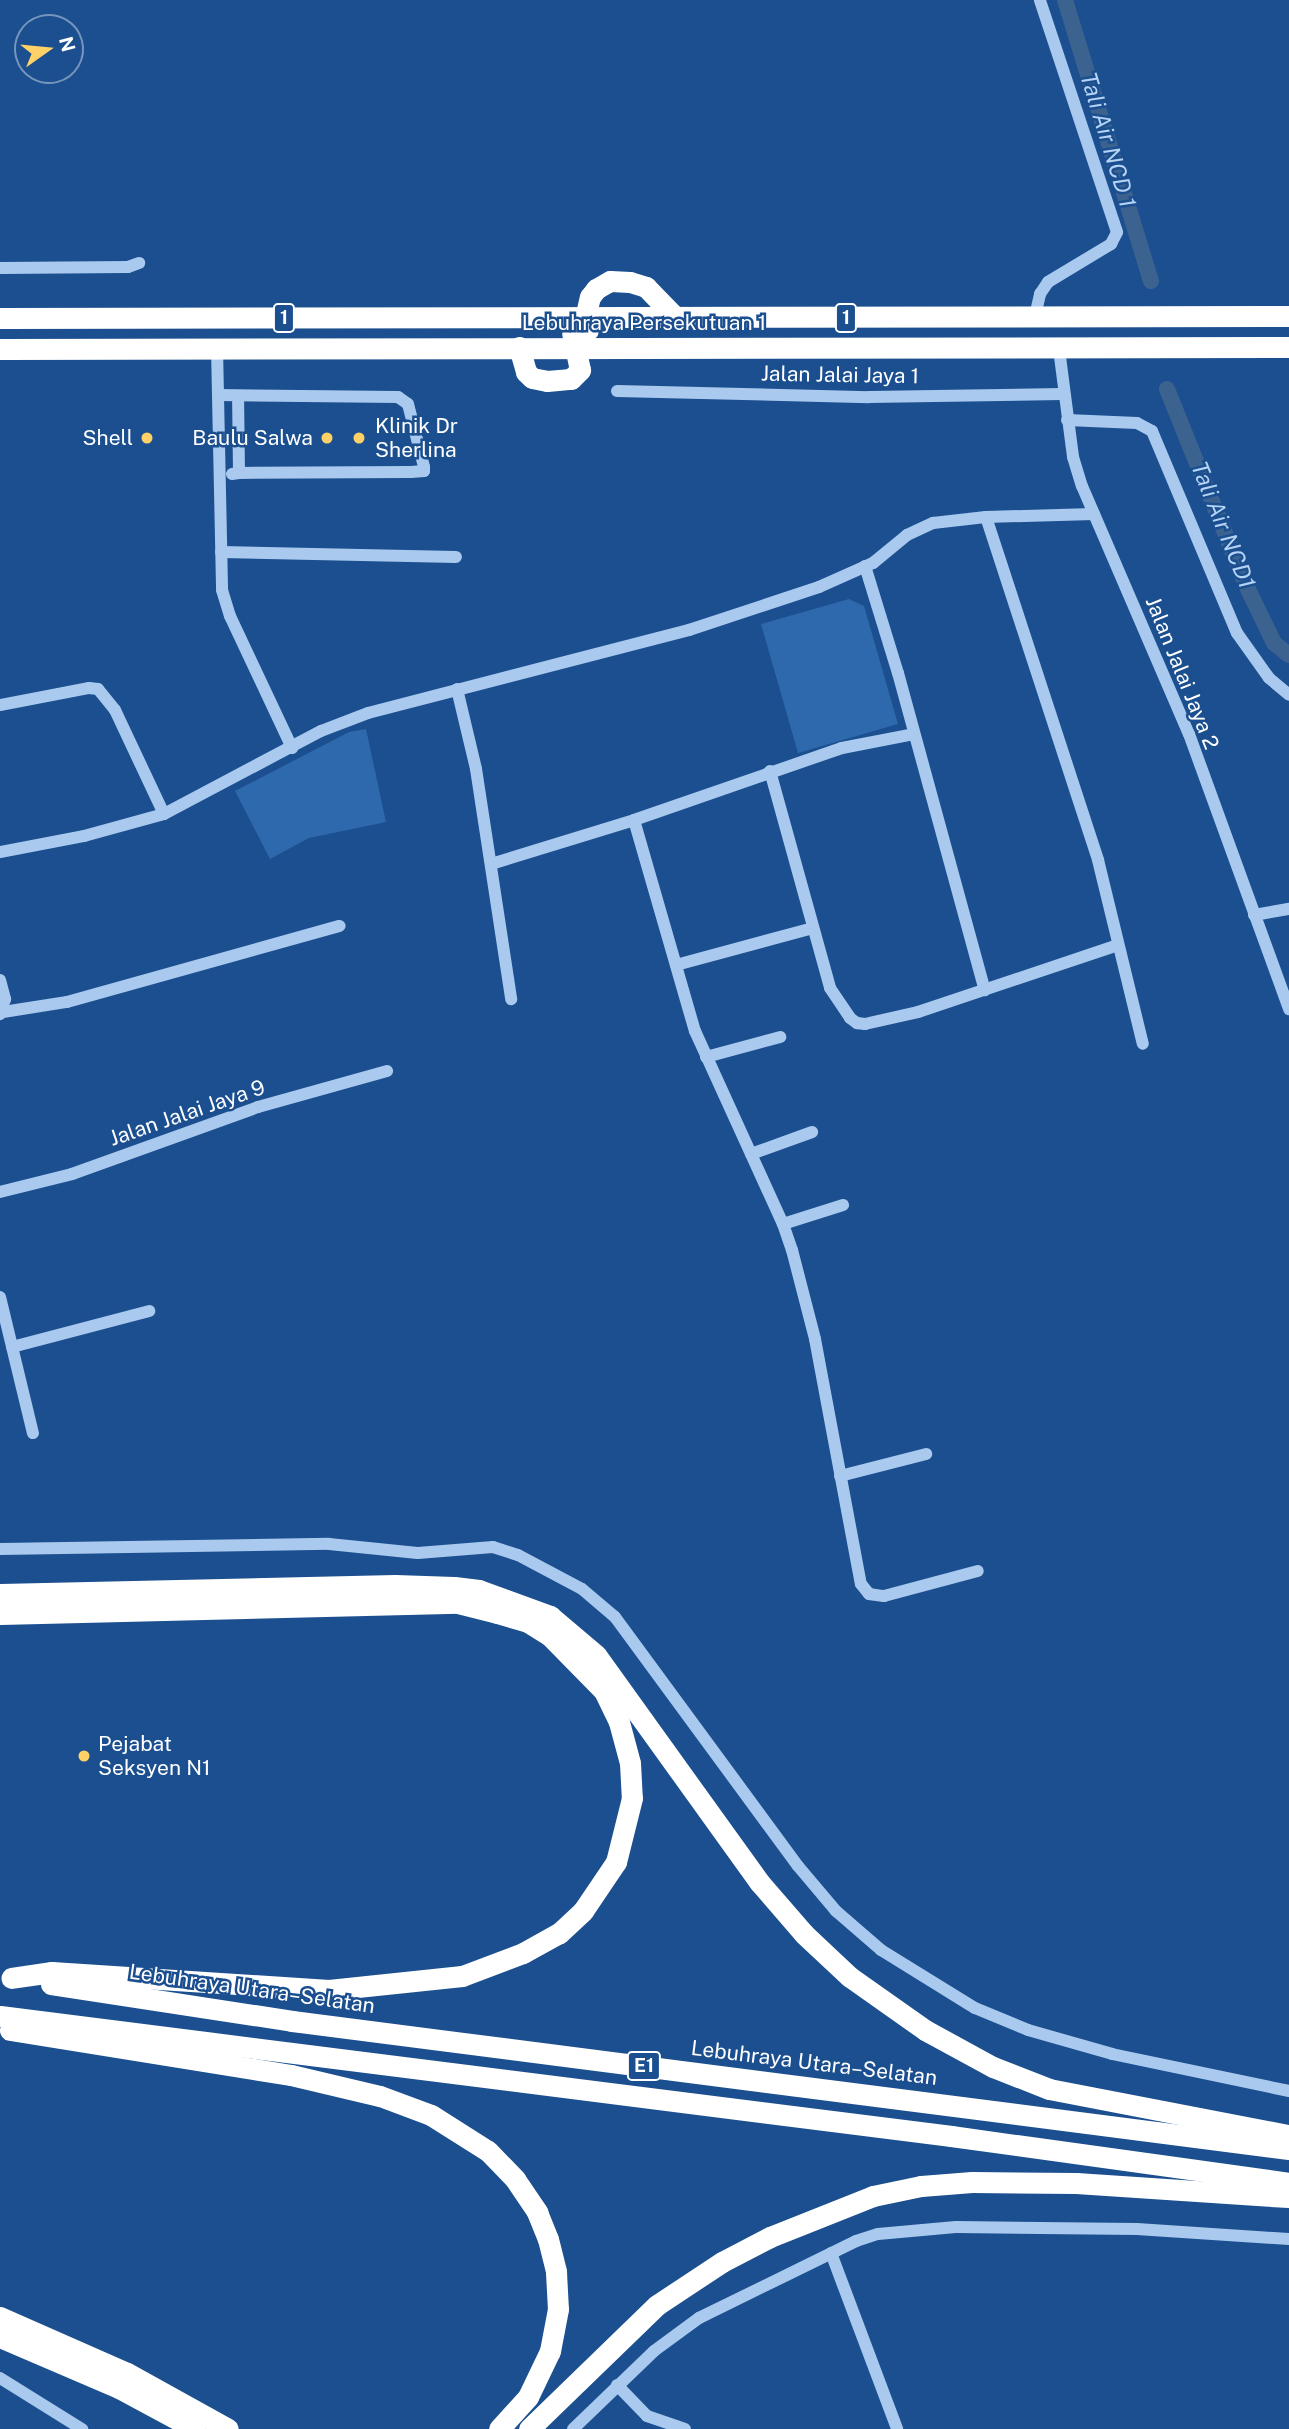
<!DOCTYPE html>
<html>
<head>
<meta charset="utf-8">
<style>
  body { margin:0 }
  #map { position:relative; width:1289px; height:2429px; overflow:hidden; background:#1b4f8f; font-family:"Public Sans",sans-serif }
  div>[style] { position:absolute }
  .green>* { inset:0; background:#2e69ad }
  .canal>* { height:16px; margin:-8px; padding:0 8px; transform-origin:8px; border-radius:8px; background:#3c6290 }
  .minor>* { height:12px; margin:-6px; padding:0 6px; transform-origin:6px; border-radius:6px; background:#a9c9ee }
  .highway>* { height:21px; margin:-10.5px; padding:0 10.5px; transform-origin:10.5px; border-radius:10.5px; background:#fff }
  .dots>* { width:19px; height:19px; translate:-50% -50%; box-sizing:border-box; border:4px solid #1b4f8f; border-radius:50% }
  span { translate:-50% -50%; white-space:nowrap; text-align:center; line-height:1.15; -webkit-text-stroke:5px #1b4f8f; paint-order:stroke }
  .shield-label span { padding:2px 5px; background:#1b4f8f; border:2px solid; border-radius:5px; -webkit-text-stroke-width:0 }
  .shield-label { font-size:19px; color:#fff; font-weight:700 }
  .street-label { font-size:21px; color:#fff }
  .poi-label { font-size:21px; color:#fff }
  .left { translate:0 -50%; text-align:left }
  .right { translate:-100% -50%; text-align:right }
  .water-label { font-size:23px; color:#b5d3f5; font-style:italic }
  .north { position:absolute; left:14px; top:14px; width:70px; height:70px; box-sizing:border-box; background:#1b4f8f; border:2px solid #7695bc; border-radius:50%; rotate:75deg; font-size:19px; font-weight:700; line-height:28px; text-align:center; color:#fff }
  .north::after { content:''; display:block; margin:auto; width:24px; height:32px; background:#ffd166; clip-path:polygon(50% 0,100% 100%,50% 72%,0 100%) }
</style>
</head>
<body>
<div id="map">
  <div class="green">
    <div style="clip-path:polygon(849px 599px,864px 606px,898px 724px,798px 753px,761px 624px)"></div>
    <div style="clip-path:polygon(366px 729px,386px 822px,309px 838px,270px 859px,235px 791px,349px 732px)"></div>
  </div>
  <div class="canal">
    <div style="left:1065px;top:0;width:294px;rotate:73deg"></div>
    <div style="left:1167px;top:389px;width:209px;rotate:68.1deg"></div>
    <div style="left:1245px;top:583px;width:67px;rotate:64.2deg"></div>
    <div style="left:1274px;top:643px;width:19px;rotate:39deg"></div>
  </div>
  <div class="minor">
    <div style="left:0;top:268px;width:128px;rotate:-0.4deg"></div>
    <div style="left:128px;top:267px;width:12px;rotate:-20deg"></div>
    <div style="left:1035px;top:316px;width:23px;rotate:-77deg"></div>
    <div style="left:1040px;top:294px;width:14px;rotate:-56deg"></div>
    <div style="left:1048px;top:282px;width:74px;rotate:-31.1deg"></div>
    <div style="left:1111px;top:244px;width:13px;rotate:-63deg"></div>
    <div style="left:1117px;top:232px;width:244px;rotate:-108.4deg"></div>
    <div style="left:217px;top:348px;width:242px;rotate:88.8deg"></div>
    <div style="left:222px;top:590px;width:27px;rotate:73deg"></div>
    <div style="left:230px;top:616px;width:146px;rotate:64.8deg"></div>
    <div style="left:1059px;top:349px;width:109px;rotate:82.6deg"></div>
    <div style="left:1073px;top:457px;width:30px;rotate:73deg"></div>
    <div style="left:1082px;top:486px;width:270px;rotate:66.7deg"></div>
    <div style="left:1189px;top:734px;width:293px;rotate:70deg"></div>
    <div style="left:617px;top:391px;width:252px;rotate:1.4deg"></div>
    <div style="left:869px;top:397px;width:194px;rotate:-0.9deg"></div>
    <div style="left:218px;top:395px;width:180px;rotate:0.6deg"></div>
    <div style="left:398px;top:397px;width:12px;rotate:35deg"></div>
    <div style="left:408px;top:404px;width:65px;rotate:75.7deg"></div>
    <div style="left:424px;top:467px;width:4px;rotate:90deg"></div>
    <div style="left:424px;top:471px;width:13px;rotate:176deg"></div>
    <div style="left:411px;top:472px;width:172px;rotate:179.7deg"></div>
    <div style="left:1067px;top:420px;width:70px;rotate:2.5deg"></div>
    <div style="left:1137px;top:423px;width:17px;rotate:28deg"></div>
    <div style="left:1152px;top:431px;width:219px;rotate:67.2deg"></div>
    <div style="left:1237px;top:633px;width:55px;rotate:54.6deg"></div>
    <div style="left:1269px;top:678px;width:26px;rotate:40deg"></div>
    <div style="left:232px;top:474px;width:7px;rotate:-8deg"></div>
    <div style="left:239px;top:473px;width:77px;rotate:-90.7deg"></div>
    <div style="left:986px;top:517px;width:361px;rotate:71.9deg"></div>
    <div style="left:1098px;top:860px;width:189px;rotate:76.3deg"></div>
    <div style="left:221px;top:552px;width:235px;rotate:1.2deg"></div>
    <div style="left:865px;top:566px;width:112px;rotate:72.9deg"></div>
    <div style="left:898px;top:673px;width:329px;rotate:74.7deg"></div>
    <div style="left:457px;top:689px;width:82px;rotate:76.6deg"></div>
    <div style="left:476px;top:769px;width:233px;rotate:81.3deg"></div>
    <div style="left:0;top:705px;width:91px;rotate:-10.8deg"></div>
    <div style="left:89px;top:688px;width:9px;rotate:6deg"></div>
    <div style="left:98px;top:689px;width:27px;rotate:51deg"></div>
    <div style="left:115px;top:710px;width:115px;rotate:64.8deg"></div>
    <div style="left:770px;top:771px;width:225px;rotate:74.5deg"></div>
    <div style="left:830px;top:988px;width:36px;rotate:56deg"></div>
    <div style="left:850px;top:1018px;width:9px;rotate:36deg"></div>
    <div style="left:857px;top:1023px;width:8px;rotate:7deg"></div>
    <div style="left:865px;top:1024px;width:54px;rotate:-12.8deg"></div>
    <div style="left:918px;top:1012px;width:211px;rotate:-18.5deg"></div>
    <div style="left:634px;top:820px;width:220px;rotate:73.9deg"></div>
    <div style="left:695px;top:1031px;width:212px;rotate:65.5deg"></div>
    <div style="left:783px;top:1224px;width:28px;rotate:71deg"></div>
    <div style="left:792px;top:1250px;width:92px;rotate:75.5deg"></div>
    <div style="left:815px;top:1339px;width:249px;rotate:79.4deg"></div>
    <div style="left:861px;top:1584px;width:13px;rotate:51deg"></div>
    <div style="left:869px;top:1594px;width:15px;rotate:8deg"></div>
    <div style="left:884px;top:1596px;width:97px;rotate:-14.9deg"></div>
    <div style="left:0;top:852px;width:86px;rotate:-10.8deg"></div>
    <div style="left:84px;top:836px;width:83px;rotate:-15.4deg"></div>
    <div style="left:164px;top:814px;width:178px;rotate:-27.9deg"></div>
    <div style="left:321px;top:731px;width:50px;rotate:-21deg"></div>
    <div style="left:368px;top:713px;width:332px;rotate:-14.5deg"></div>
    <div style="left:689px;top:630px;width:137px;rotate:-18.3deg"></div>
    <div style="left:819px;top:587px;width:59px;rotate:-24deg"></div>
    <div style="left:873px;top:563px;width:44px;rotate:-39.5deg"></div>
    <div style="left:907px;top:535px;width:29px;rotate:-25deg"></div>
    <div style="left:933px;top:523px;width:53px;rotate:-6.5deg"></div>
    <div style="left:986px;top:517px;width:108px;rotate:-1.6deg"></div>
    <div style="left:491px;top:864px;width:150px;rotate:-17.1deg"></div>
    <div style="left:634px;top:820px;width:220px;rotate:-19.1deg"></div>
    <div style="left:842px;top:748px;width:73px;rotate:-11deg"></div>
    <div style="left:1254px;top:915px;width:36px;rotate:-10deg"></div>
    <div style="left:676px;top:965px;width:142px;rotate:-15.1deg"></div>
    <div style="left:0;top:980px;width:20px;rotate:75deg"></div>
    <div style="left:5px;top:999px;width:16px;rotate:108deg"></div>
    <div style="left:3px;top:1012px;width:65px;rotate:-8.9deg"></div>
    <div style="left:67px;top:1002px;width:283px;rotate:-15.6deg"></div>
    <div style="left:706px;top:1057px;width:77px;rotate:-15.1deg"></div>
    <div style="left:751px;top:1154px;width:65px;rotate:-19.8deg"></div>
    <div style="left:0;top:1192px;width:74px;rotate:-14deg"></div>
    <div style="left:72px;top:1174px;width:198px;rotate:-19.8deg"></div>
    <div style="left:258px;top:1107px;width:134px;rotate:-15.6deg"></div>
    <div style="left:783px;top:1224px;width:63px;rotate:-17.6deg"></div>
    <div style="left:0;top:1297px;width:140px;rotate:76.4deg"></div>
    <div style="left:12px;top:1347px;width:142px;rotate:-14.7deg"></div>
    <div style="left:840px;top:1476px;width:89px;rotate:-14.3deg"></div>
    <div style="left:0;top:1549px;width:329px;rotate:-0.9deg"></div>
    <div style="left:329px;top:1544px;width:89px;rotate:5.8deg"></div>
    <div style="left:418px;top:1553px;width:75px;rotate:-4.6deg"></div>
    <div style="left:493px;top:1547px;width:26px;rotate:18deg"></div>
    <div style="left:518px;top:1555px;width:72px;rotate:28deg"></div>
    <div style="left:582px;top:1589px;width:43px;rotate:40.3deg"></div>
    <div style="left:615px;top:1617px;width:309px;rotate:53.7deg"></div>
    <div style="left:798px;top:1866px;width:59px;rotate:49.8deg"></div>
    <div style="left:836px;top:1911px;width:60px;rotate:40.9deg"></div>
    <div style="left:881px;top:1950px;width:110px;rotate:31.7deg"></div>
    <div style="left:975px;top:2008px;width:57px;rotate:22.5deg"></div>
    <div style="left:1028px;top:2030px;width:87px;rotate:15.9deg"></div>
    <div style="left:1112px;top:2054px;width:181px;rotate:11.8deg"></div>
    <div style="left:831px;top:2253px;width:188px;rotate:69.4deg"></div>
    <div style="left:0;top:2378px;width:97px;rotate:31.9deg"></div>
    <div style="left:617px;top:2385px;width:43px;rotate:45.9deg"></div>
    <div style="left:647px;top:2416px;width:40px;rotate:18.9deg"></div>
    <div style="left:573px;top:2429px;width:112px;rotate:-43.9deg"></div>
    <div style="left:654px;top:2351px;width:56px;rotate:-36.3deg"></div>
    <div style="left:699px;top:2318px;width:175px;rotate:-26.1deg"></div>
    <div style="left:856px;top:2241px;width:23px;rotate:-18deg"></div>
    <div style="left:878px;top:2234px;width:78px;rotate:-5.1deg"></div>
    <div style="left:956px;top:2227px;width:181px;rotate:0.6deg"></div>
    <div style="left:1137px;top:2229px;width:152px;rotate:3.8deg"></div>
  </div>
  <div class="highway">
    <div style="left:0;top:318px;width:1289px;rotate:-0.09deg"></div>
    <div style="left:588px;top:330px;width:12px;rotate:-104deg"></div>
    <div style="left:585px;top:318px;width:22px;rotate:-77deg"></div>
    <div style="left:590px;top:297px;width:10px;rotate:-53deg"></div>
    <div style="left:596px;top:289px;width:16px;rotate:-30deg"></div>
    <div style="left:610px;top:281px;width:20px;rotate:3deg"></div>
    <div style="left:630px;top:282px;width:17px;rotate:17deg"></div>
    <div style="left:646px;top:287px;width:43px;rotate:45.9deg"></div>
    <div style="left:519px;top:347px;width:26px;rotate:74deg"></div>
    <div style="left:526px;top:372px;width:8px;rotate:45deg"></div>
    <div style="left:532px;top:378px;width:15px;rotate:11deg"></div>
    <div style="left:547px;top:381px;width:24px;rotate:-5deg"></div>
    <div style="left:571px;top:379px;width:13px;rotate:-45deg"></div>
    <div style="left:580px;top:370px;width:38px;rotate:-102deg"></div>
    <div style="left:0;top:349px;width:1289px;rotate:-0.09deg"></div>
    <div style="left:0;top:1594px;width:395px;rotate:-1.3deg"></div>
    <div style="left:395px;top:1585px;width:59px;rotate:1.9deg"></div>
    <div style="left:454px;top:1587px;width:25px;rotate:7deg"></div>
    <div style="left:479px;top:1590px;width:76px;rotate:20.1deg"></div>
    <div style="left:550px;top:1616px;width:60px;rotate:40.3deg"></div>
    <div style="left:596px;top:1655px;width:281px;rotate:54.3deg"></div>
    <div style="left:760px;top:1883px;width:67px;rotate:49.2deg"></div>
    <div style="left:804px;top:1934px;width:63px;rotate:43.1deg"></div>
    <div style="left:850px;top:1977px;width:92px;rotate:35.2deg"></div>
    <div style="left:925px;top:2030px;width:77px;rotate:28.6deg"></div>
    <div style="left:993px;top:2067px;width:60px;rotate:21.4deg"></div>
    <div style="left:1049px;top:2089px;width:244px;rotate:10.9deg"></div>
    <div style="left:0;top:1614px;width:458px;rotate:-1.4deg"></div>
    <div style="left:458px;top:1603px;width:40px;rotate:14.4deg"></div>
    <div style="left:497px;top:1613px;width:32px;rotate:16deg"></div>
    <div style="left:528px;top:1622px;width:26px;rotate:32deg"></div>
    <div style="left:550px;top:1636px;width:77px;rotate:45.5deg"></div>
    <div style="left:604px;top:1691px;width:34px;rotate:64deg"></div>
    <div style="left:619px;top:1722px;width:42px;rotate:75deg"></div>
    <div style="left:630px;top:1763px;width:35px;rotate:87deg"></div>
    <div style="left:632px;top:1798px;width:66px;rotate:104deg"></div>
    <div style="left:616px;top:1862px;width:59px;rotate:124deg"></div>
    <div style="left:583px;top:1911px;width:33px;rotate:137deg"></div>
    <div style="left:559px;top:1933px;width:41px;rotate:150.9deg"></div>
    <div style="left:523px;top:1953px;width:65px;rotate:159.3deg"></div>
    <div style="left:462px;top:1976px;width:134px;rotate:174deg"></div>
    <div style="left:329px;top:1990px;width:278px;rotate:-176.3deg"></div>
    <div style="left:52px;top:1972px;width:41px;rotate:171.7deg"></div>
    <div style="left:51px;top:1984px;width:244px;rotate:8.7deg"></div>
    <div style="left:292px;top:2021px;width:1005px;rotate:7.32deg"></div>
    <div style="left:0;top:2016px;width:959px;rotate:7.19deg"></div>
    <div style="left:951px;top:2136px;width:341px;rotate:7.9deg"></div>
    <div style="left:10px;top:2030px;width:285px;rotate:9.1deg"></div>
    <div style="left:291px;top:2075px;width:91px;rotate:13.3deg"></div>
    <div style="left:380px;top:2096px;width:54px;rotate:20.4deg"></div>
    <div style="left:431px;top:2115px;width:67px;rotate:32.3deg"></div>
    <div style="left:488px;top:2151px;width:39px;rotate:46deg"></div>
    <div style="left:515px;top:2179px;width:40px;rotate:56deg"></div>
    <div style="left:537px;top:2212px;width:29px;rotate:68deg"></div>
    <div style="left:548px;top:2239px;width:34px;rotate:76deg"></div>
    <div style="left:556px;top:2272px;width:37px;rotate:87deg"></div>
    <div style="left:558px;top:2309px;width:43px;rotate:100.8deg"></div>
    <div style="left:550px;top:2351px;width:51px;rotate:115.6deg"></div>
    <div style="left:528px;top:2397px;width:43px;rotate:132.2deg"></div>
    <div style="left:0;top:2317px;width:139px;rotate:23.8deg"></div>
    <div style="left:127px;top:2373px;width:115px;rotate:29deg"></div>
    <div style="left:0;top:2337px;width:129px;rotate:23.2deg"></div>
    <div style="left:119px;top:2388px;width:86px;rotate:28.3deg"></div>
    <div style="left:529px;top:2429px;width:178px;rotate:-44.1deg"></div>
    <div style="left:657px;top:2305px;width:78px;rotate:-33.5deg"></div>
    <div style="left:722px;top:2262px;width:54px;rotate:-27.5deg"></div>
    <div style="left:770px;top:2237px;width:111px;rotate:-21.7deg"></div>
    <div style="left:873px;top:2196px;width:49px;rotate:-11.8deg"></div>
    <div style="left:921px;top:2186px;width:51px;rotate:-4.5deg"></div>
    <div style="left:972px;top:2182px;width:104px;rotate:0.6deg"></div>
    <div style="left:1076px;top:2183px;width:213px;rotate:3.8deg"></div>
  </div>
  <div class="dots">
    <div style="left:147px;top:438px;background:#ffd166"></div>
    <div style="left:327px;top:438px;background:#ffd166"></div>
    <div style="left:359px;top:438px;background:#ffd166"></div>
    <div style="left:84px;top:1756px;background:#ffd166"></div>
  </div>
  <div class="shield-label">
    <span style="left:284px;top:318px">1</span>
    <span style="left:846px;top:318px">1</span>
    <span style="left:644px;top:2066px">E1</span>
  </div>
  <div class="street-label">
    <span style="left:644px;top:323px">Lebuhraya Persekutuan 1</span>
    <span style="left:840px;top:375px;rotate:1deg">Jalan Jalai Jaya 1</span>
    <span style="left:1182px;top:673px;rotate:68deg">Jalan Jalai Jaya 2</span>
    <span style="left:187px;top:1113px;rotate:-19deg">Jalan Jalai Jaya 9</span>
    <span style="left:252px;top:1989px;rotate:8deg">Lebuhraya Utara–Selatan</span>
    <span style="left:814px;top:2063px;rotate:7deg">Lebuhraya Utara–Selatan</span>
  </div>
  <div class="poi-label">
    <span class="left" style="left:375px;top:438px">Klinik Dr<br>Sherlina</span>
    <span class="right" style="left:133px;top:438px">Shell</span>
    <span class="right" style="left:313px;top:438px">Baulu Salwa</span>
    <span class="left" style="left:98px;top:1756px">Pejabat<br>Seksyen N1</span>
  </div>
  <div class="water-label">
    <span style="left:1108px;top:140px;rotate:73deg">Tali Air NCD 1</span>
    <span style="left:1223px;top:525px;rotate:68deg">Tali Air NCD1</span>
  </div>
  <div class="north">N</div>
</div>
</body>
</html>
